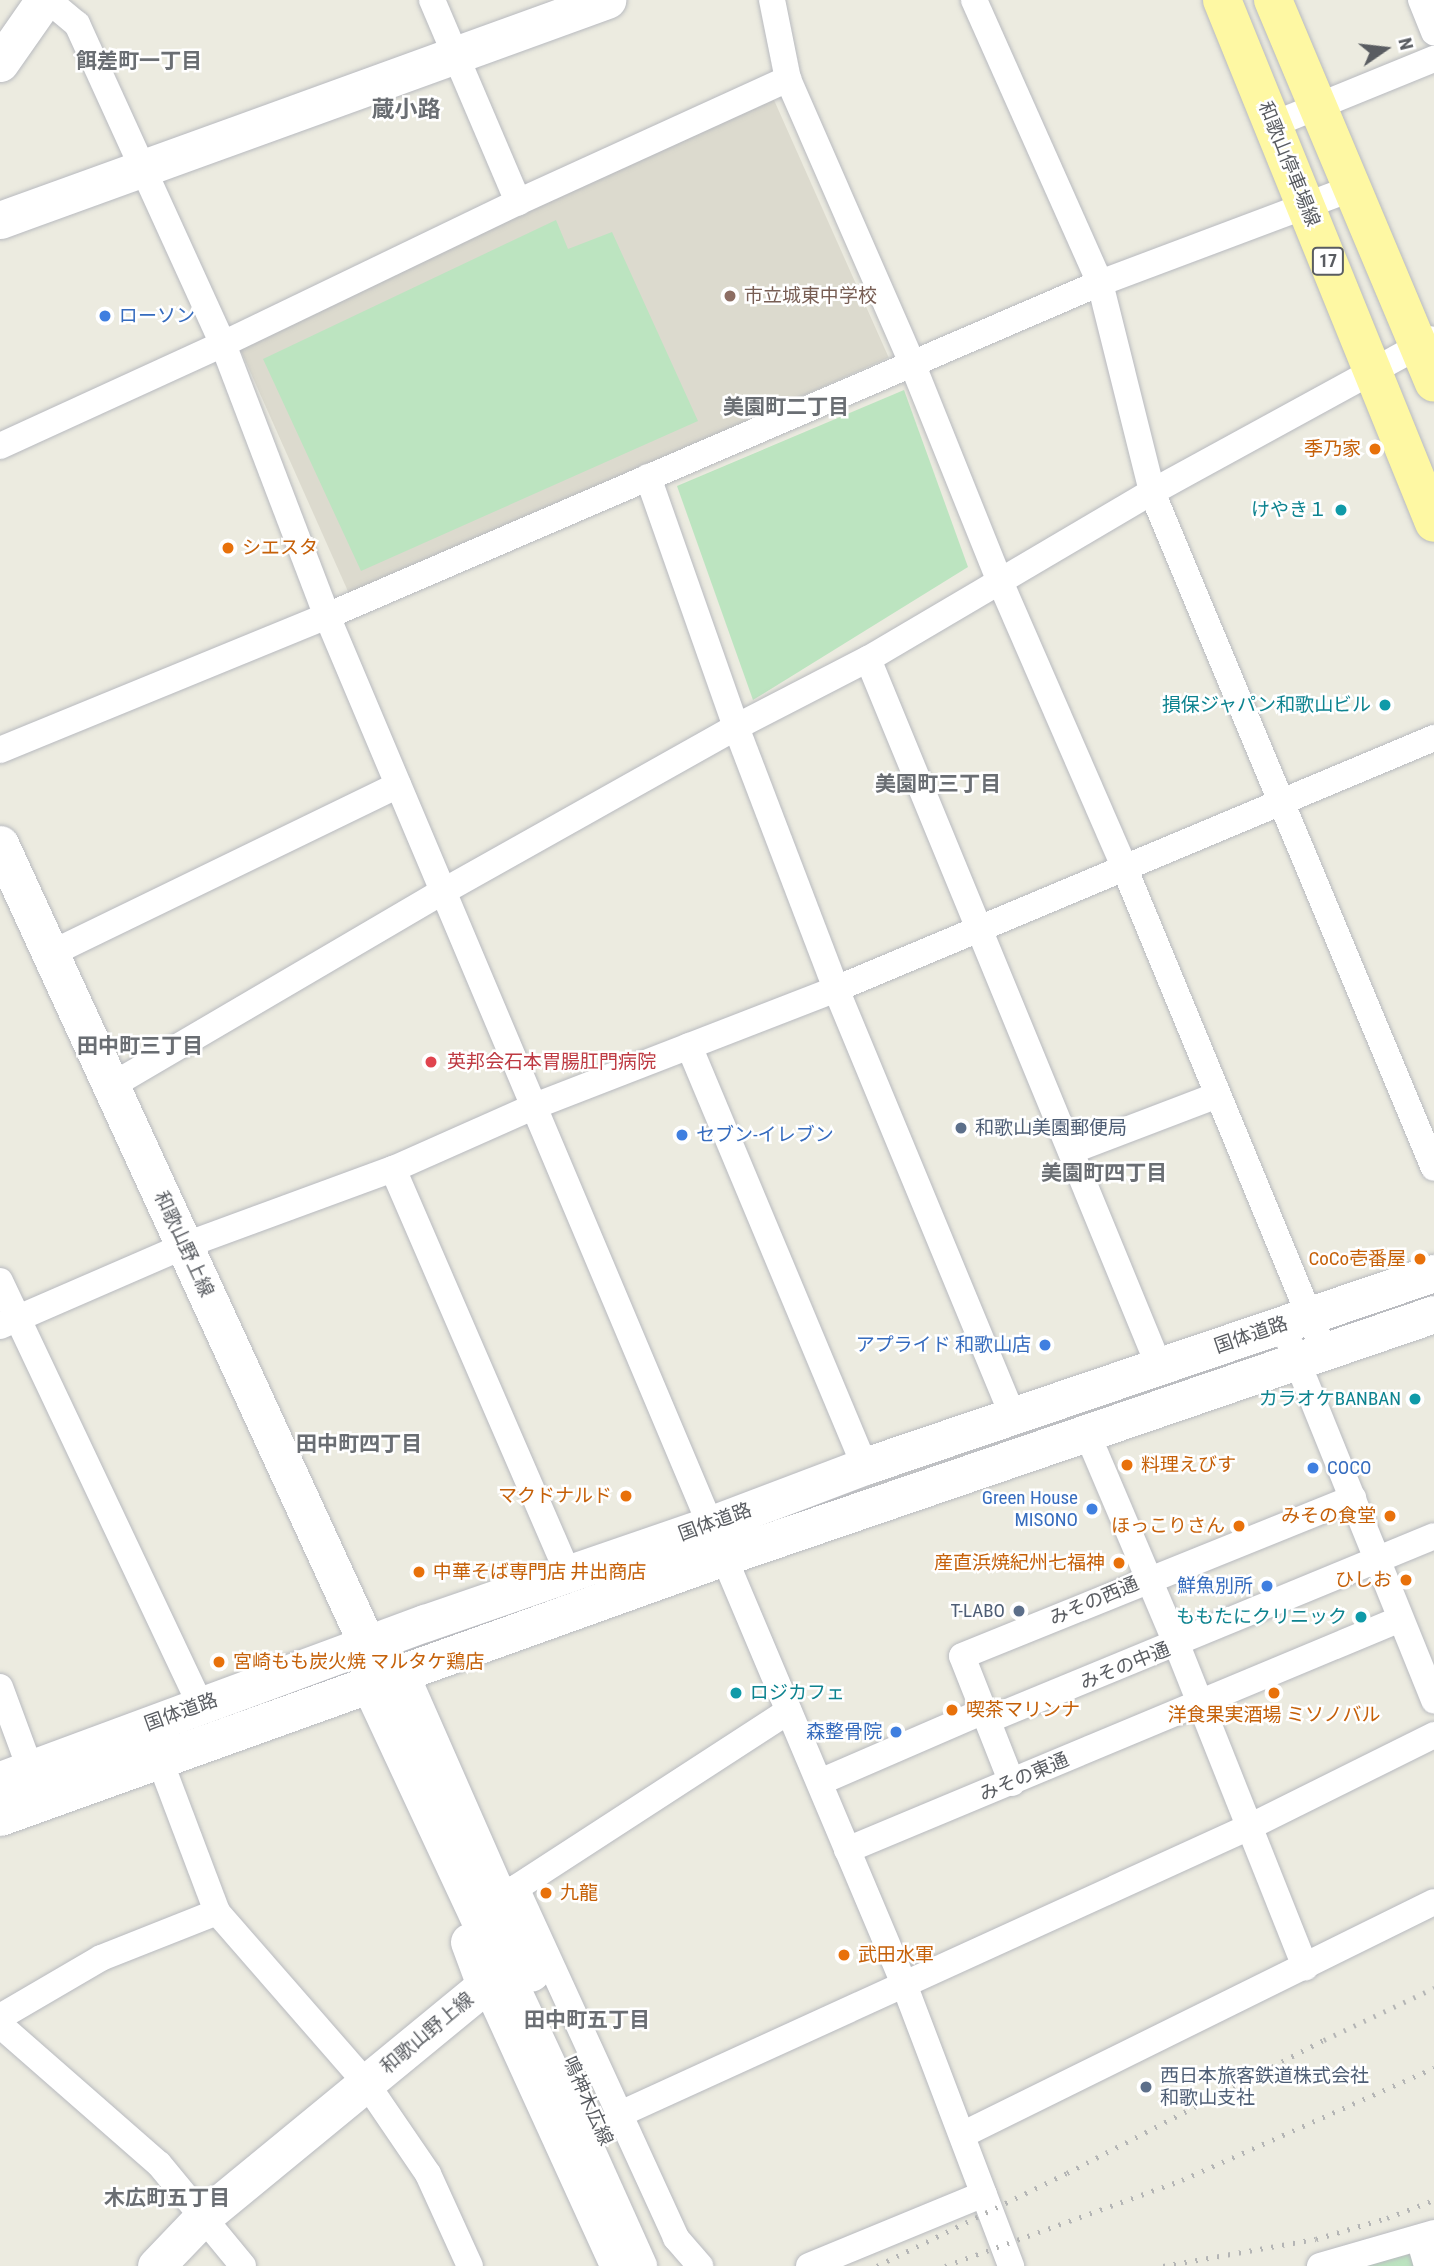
<!DOCTYPE html>
<html>
<head>
<meta charset="utf-8">
<style>
  body { margin:0 }
  #map { position:relative; width:1434px; height:2266px; overflow:hidden; background:#ecebe0; font-family:"Roboto Condensed","Noto Sans JP",sans-serif }
  div>[style] { position:absolute }
  .education>* { inset:0; background:#dcdace; transform-origin:0 0 }
  .green>* { inset:0; background:#bce4c0 }
  .roads { filter:drop-shadow(0 0 2px #b8babf) drop-shadow(0 0 2px #b8babf) }
  .street>* { height:26px; margin:-13px; padding:0 13px; transform-origin:13px; border-radius:13px; background:#fff }
  .secondary>* { height:37px; margin:-18.5px; padding:0 18.5px; transform-origin:18.5px; border-radius:18.5px; background:#fff }
  .primary>* { height:38px; margin:-19px; padding:0 19px; transform-origin:19px; border-radius:19px; background:#fef8a3 }
  .rail>* { height:5px; margin-top:-2.5px; transform-origin:0; background:repeating-linear-gradient(90deg,#b4b5b5 0 2px,transparent 0 11px) }
  .dots>* { width:19px; height:19px; translate:-50% -50%; box-sizing:border-box; border:4px solid #fff; border-radius:50% }
  span { translate:-50% -50%; white-space:nowrap; text-align:center; line-height:1.15; -webkit-text-stroke:5px #fff; paint-order:stroke }
  .shield-label span { padding:2px 5px; background:#fff; border:2px solid; border-radius:5px; -webkit-text-stroke-width:0 }
  .shield-label { font-size:18px; color:#595c61; font-weight:700 }
  .street-label { font-size:19px; color:#595c61 }
  .education-label { font-size:19px; color:#785e54 }
  .left { translate:0 -50%; text-align:left }
  .shop-label { font-size:19px; color:#366cbe }
  .right { translate:-100% -50%; text-align:right }
  .food-label { font-size:19px; color:#c56008 }
  .culture-label { font-size:19px; color:#0d838f }
  .health-label { font-size:19px; color:#be3a42 }
  .service-label { font-size:19px; color:#4e5e75 }
  .neighbourhood-label { font-size:21px; color:#6a6e73; font-weight:700 }
  .quarter-label { font-size:23px; color:#6a6e73; font-weight:700 }
  .north { position:absolute; left:1350px; top:14px; width:70px; height:70px; -webkit-text-stroke:5px #fff; paint-order:stroke; rotate:76deg; font-size:19px; font-weight:700; line-height:28px; text-align:center; color:#595c61 }
  .north::after { content:''; display:block; margin:auto; width:24px; height:32px; background:#595c61; clip-path:polygon(50% 0,100% 100%,50% 72%,0 100%) }
</style>
</head>
<body>
<div id="map">
  <div class="education">
    <div style="left:774px;top:100px;width:282px;height:589px;rotate:66deg"></div>
  </div>
  <div class="green">
    <div style="clip-path:polygon(556px 220px,568px 249px,612px 232px,698px 421px,361px 571px,263px 359px)"></div>
    <div style="clip-path:polygon(904px 390px,968px 567px,753px 700px,677px 486px)"></div>
    <div style="clip-path:polygon(1411px 2254px,1414px 2266px,1359px 2266px)"></div>
  </div>
  <div class="roads">
    <div class="street">
      <div style="left:48px;top:0;width:38px;rotate:40deg"></div>
      <div style="left:77px;top:24px;width:352px;rotate:65.5deg"></div>
      <div style="left:223px;top:344px;width:291px;rotate:69.1deg"></div>
      <div style="left:327px;top:616px;width:1485px;rotate:67.13deg"></div>
      <div style="left:904px;top:1984px;width:302px;rotate:69.2deg"></div>
      <div style="left:432px;top:0;width:220px;rotate:66.9deg"></div>
      <div style="left:772px;top:0;width:81px;rotate:78.6deg"></div>
      <div style="left:788px;top:79px;width:310px;rotate:66.4deg"></div>
      <div style="left:912px;top:363px;width:233px;rotate:68.1deg"></div>
      <div style="left:999px;top:579px;width:314px;rotate:66.5deg"></div>
      <div style="left:1124px;top:867px;width:524px;rotate:67.55deg"></div>
      <div style="left:974px;top:0;width:310px;rotate:66deg"></div>
      <div style="left:1100px;top:283px;width:215px;rotate:76deg"></div>
      <div style="left:1152px;top:492px;width:732px;rotate:67.36deg"></div>
      <div style="left:1421px;top:0;width:35px;rotate:68deg"></div>
      <div style="left:1272px;top:125px;width:175px;rotate:-22.2deg"></div>
      <div style="left:0;top:446px;width:245px;rotate:-24.6deg"></div>
      <div style="left:223px;top:344px;width:327px;rotate:-25.7deg"></div>
      <div style="left:518px;top:202px;width:297px;rotate:-24.5deg"></div>
      <div style="left:648px;top:477px;width:265px;rotate:70.6deg"></div>
      <div style="left:736px;top:727px;width:280px;rotate:69.1deg"></div>
      <div style="left:836px;top:989px;width:462px;rotate:67.5deg"></div>
      <div style="left:868px;top:659px;width:765px;rotate:67.63deg"></div>
      <div style="left:0;top:750px;width:353px;rotate:-22.3deg"></div>
      <div style="left:327px;top:616px;width:842px;rotate:-23.31deg"></div>
      <div style="left:1100px;top:283px;width:267px;rotate:-20.6deg"></div>
      <div style="left:50px;top:954px;width:387px;rotate:-25.9deg"></div>
      <div style="left:689px;top:1046px;width:455px;rotate:67.3deg"></div>
      <div style="left:111px;top:1086px;width:386px;rotate:-30.4deg"></div>
      <div style="left:444px;top:891px;width:335px;rotate:-29.3deg"></div>
      <div style="left:736px;top:727px;width:148px;rotate:-27.3deg"></div>
      <div style="left:868px;top:659px;width:329px;rotate:-30.5deg"></div>
      <div style="left:1152px;top:492px;width:318px;rotate:-28.7deg"></div>
      <div style="left:1071px;top:1151px;width:157px;rotate:-20.9deg"></div>
      <div style="left:393px;top:1169px;width:440px;rotate:66.6deg"></div>
      <div style="left:0;top:1281px;width:469px;rotate:64.7deg"></div>
      <div style="left:1282px;top:1324px;width:406px;rotate:68deg"></div>
      <div style="left:0;top:1326px;width:203px;rotate:-23.5deg"></div>
      <div style="left:186px;top:1245px;width:221px;rotate:-20.2deg"></div>
      <div style="left:393px;top:1169px;width:155px;rotate:-23.9deg"></div>
      <div style="left:535px;top:1106px;width:323px;rotate:-21.2deg"></div>
      <div style="left:836px;top:989px;width:649px;rotate:-22.77deg"></div>
      <div style="left:1086px;top:1431px;width:233px;rotate:67deg"></div>
      <div style="left:1177px;top:1645px;width:347px;rotate:68.3deg"></div>
      <div style="left:0;top:1687px;width:86px;rotate:69.7deg"></div>
      <div style="left:988px;top:1720px;width:482px;rotate:-22.4deg"></div>
      <div style="left:154px;top:1745px;width:178px;rotate:69.3deg"></div>
      <div style="left:820px;top:1782px;width:179px;rotate:-23.4deg"></div>
      <div style="left:1012px;top:1783px;width:136px;rotate:-111.5deg"></div>
      <div style="left:962px;top:1656px;width:422px;rotate:-22deg"></div>
      <div style="left:847px;top:1850px;width:599px;rotate:-22.67deg"></div>
      <div style="left:516px;top:1888px;width:325px;rotate:-33deg"></div>
      <div style="left:498px;top:1897px;width:20px;rotate:-27deg"></div>
      <div style="left:516px;top:1888px;width:385px;rotate:65.4deg"></div>
      <div style="left:676px;top:2238px;width:37px;rotate:49deg"></div>
      <div style="left:485px;top:1985px;width:309px;rotate:65.5deg"></div>
      <div style="left:0;top:2017px;width:117px;rotate:-30.3deg"></div>
      <div style="left:101px;top:1958px;width:125px;rotate:-21.6deg"></div>
      <div style="left:217px;top:1912px;width:227px;rotate:48.9deg"></div>
      <div style="left:366px;top:2083px;width:110px;rotate:55.7deg"></div>
      <div style="left:428px;top:2174px;width:101px;rotate:65.5deg"></div>
      <div style="left:0;top:2025px;width:211px;rotate:41.2deg"></div>
      <div style="left:159px;top:2164px;width:132px;rotate:50.5deg"></div>
      <div style="left:618px;top:2115px;width:694px;rotate:-24.53deg"></div>
      <div style="left:1249px;top:1827px;width:207px;rotate:-26.4deg"></div>
      <div style="left:962px;top:2135px;width:526px;rotate:-26.27deg"></div>
      <div style="left:1419px;top:2238px;width:29px;rotate:74deg"></div>
      <div style="left:809px;top:2266px;width:189px;rotate:-22.4deg"></div>
      <div style="left:1320px;top:2266px;width:119px;rotate:-16.1deg"></div>
    </div>
    <div class="secondary">
      <div style="left:0;top:63px;width:77px;rotate:-55.1deg"></div>
      <div style="left:0;top:220px;width:646px;rotate:-19.92deg"></div>
      <div style="left:0;top:844px;width:880px;rotate:65.36deg"></div>
      <div style="left:367px;top:1644px;width:41px;rotate:85.8deg"></div>
      <div style="left:370px;top:1685px;width:437px;rotate:65deg"></div>
      <div style="left:555px;top:2081px;width:203px;rotate:65.8deg"></div>
      <div style="left:383px;top:1659px;width:23px;rotate:41deg"></div>
      <div style="left:400px;top:1674px;width:326px;rotate:66.3deg"></div>
      <div style="left:0;top:1780px;width:453px;rotate:-20.3deg"></div>
      <div style="left:425px;top:1623px;width:304px;rotate:-19deg"></div>
      <div style="left:712px;top:1524px;width:164px;rotate:-20.8deg"></div>
      <div style="left:865px;top:1466px;width:601px;rotate:-18.74deg"></div>
      <div style="left:0;top:1817px;width:769px;rotate:-19.75deg"></div>
      <div style="left:724px;top:1557px;width:750px;rotate:-18.89deg"></div>
      <div style="left:156px;top:2266px;width:68px;rotate:-46.2deg"></div>
      <div style="left:203px;top:2217px;width:365px;rotate:-39.4deg"></div>
      <div style="left:485px;top:1985px;width:46px;rotate:-110.4deg"></div>
    </div>
    <div class="primary">
      <div style="left:1222px;top:0;width:564px;rotate:67.93deg"></div>
      <div style="left:1273px;top:0;width:415px;rotate:67.2deg"></div>
    </div>
  </div>
  <div class="rail">
    <div style="left:877px;top:2266px;width:212px;rotate:-26.1deg"></div>
    <div style="left:1067px;top:2173px;width:289px;rotate:-27.4deg"></div>
    <div style="left:1324px;top:2040px;width:122px;rotate:-25.3deg"></div>
    <div style="left:945px;top:2266px;width:252px;rotate:-19.9deg"></div>
    <div style="left:1182px;top:2180px;width:276px;rotate:-24deg"></div>
    <div style="left:1163px;top:2266px;width:155px;rotate:-10deg"></div>
    <div style="left:1316px;top:2239px;width:74px;rotate:-16.5deg"></div>
    <div style="left:1387px;top:2218px;width:50px;rotate:-21deg"></div>
  </div>
  <div class="dots">
    <div style="left:730px;top:296px;background:#8d6e63"></div>
    <div style="left:105px;top:316px;background:#3f7fe0"></div>
    <div style="left:1375px;top:449px;background:#e8710a"></div>
    <div style="left:1341px;top:510px;background:#0f9aa8"></div>
    <div style="left:228px;top:548px;background:#e8710a"></div>
    <div style="left:1385px;top:705px;background:#0f9aa8"></div>
    <div style="left:431px;top:1062px;background:#e0444e"></div>
    <div style="left:961px;top:1128px;background:#5c6f8a"></div>
    <div style="left:682px;top:1135px;background:#3f7fe0"></div>
    <div style="left:1420px;top:1259px;background:#e8710a"></div>
    <div style="left:1045px;top:1345px;background:#3f7fe0"></div>
    <div style="left:1415px;top:1399px;background:#0f9aa8"></div>
    <div style="left:1127px;top:1465px;background:#e8710a"></div>
    <div style="left:1313px;top:1468px;background:#3f7fe0"></div>
    <div style="left:626px;top:1496px;background:#e8710a"></div>
    <div style="left:1092px;top:1509px;background:#3f7fe0"></div>
    <div style="left:1390px;top:1516px;background:#e8710a"></div>
    <div style="left:1239px;top:1526px;background:#e8710a"></div>
    <div style="left:1119px;top:1563px;background:#e8710a"></div>
    <div style="left:419px;top:1572px;background:#e8710a"></div>
    <div style="left:1406px;top:1580px;background:#e8710a"></div>
    <div style="left:1267px;top:1586px;background:#3f7fe0"></div>
    <div style="left:1019px;top:1611px;background:#5c6f8a"></div>
    <div style="left:1361px;top:1617px;background:#0f9aa8"></div>
    <div style="left:219px;top:1662px;background:#e8710a"></div>
    <div style="left:736px;top:1693px;background:#0f9aa8"></div>
    <div style="left:1274px;top:1693px;background:#e8710a"></div>
    <div style="left:952px;top:1710px;background:#e8710a"></div>
    <div style="left:896px;top:1732px;background:#3f7fe0"></div>
    <div style="left:546px;top:1893px;background:#e8710a"></div>
    <div style="left:844px;top:1955px;background:#e8710a"></div>
    <div style="left:1146px;top:2087px;background:#5c6f8a"></div>
  </div>
  <div class="shield-label">
    <span style="left:1328px;top:261px">17</span>
  </div>
  <div class="street-label">
    <span style="left:1289px;top:164px;rotate:68deg">和歌山停車場線</span>
    <span style="left:184px;top:1244px;rotate:65deg">和歌山野上線</span>
    <span style="left:1251px;top:1335px;rotate:-19deg">国体道路</span>
    <span style="left:715px;top:1522px;rotate:-20deg">国体道路</span>
    <span style="left:1094px;top:1601px;rotate:-23deg">みその西通</span>
    <span style="left:1125px;top:1666px;rotate:-22deg">みその中通</span>
    <span style="left:181px;top:1712px;rotate:-20deg">国体道路</span>
    <span style="left:1024px;top:1777px;rotate:-23deg">みその東通</span>
    <span style="left:427px;top:2033px;rotate:-40deg">和歌山野上線</span>
    <span style="left:588px;top:2101px;rotate:66deg">鳴神木広線</span>
  </div>
  <div class="education-label">
    <span class="left" style="left:744px;top:296px">市立城東中学校</span>
  </div>
  <div class="shop-label">
    <span class="left" style="left:119px;top:316px">ローソン</span>
    <span class="left" style="left:696px;top:1135px">セブン-イレブン</span>
    <span class="right" style="left:1031px;top:1345px">アプライド 和歌山店</span>
    <span class="left" style="left:1327px;top:1468px">COCO</span>
    <span class="right" style="left:1078px;top:1509px">Green House<br>MISONO</span>
    <span class="right" style="left:1253px;top:1586px">鮮魚別所</span>
    <span class="right" style="left:882px;top:1732px">森整骨院</span>
  </div>
  <div class="food-label">
    <span class="right" style="left:1361px;top:449px">季乃家</span>
    <span class="left" style="left:242px;top:548px">シエスタ</span>
    <span class="right" style="left:1406px;top:1259px">CoCo壱番屋</span>
    <span class="left" style="left:1141px;top:1465px">料理えびす</span>
    <span class="right" style="left:612px;top:1496px">マクドナルド</span>
    <span class="right" style="left:1376px;top:1516px">みその食堂</span>
    <span class="right" style="left:1225px;top:1526px">ほっこりさん</span>
    <span class="right" style="left:1105px;top:1563px">産直浜焼紀州七福神</span>
    <span class="left" style="left:433px;top:1572px">中華そば専門店 井出商店</span>
    <span class="right" style="left:1392px;top:1580px">ひしお</span>
    <span class="left" style="left:233px;top:1662px">宮崎もも炭火焼 マルタケ鶏店</span>
    <span class="left" style="left:966px;top:1710px">喫茶マリンナ</span>
    <span style="left:1274px;top:1715px">洋食果実酒場 ミソノバル</span>
    <span class="left" style="left:560px;top:1893px">九龍</span>
    <span class="left" style="left:858px;top:1955px">武田水軍</span>
  </div>
  <div class="culture-label">
    <span class="right" style="left:1327px;top:510px">けやき１</span>
    <span class="right" style="left:1371px;top:705px">損保ジャパン和歌山ビル</span>
    <span class="right" style="left:1401px;top:1399px">カラオケBANBAN</span>
    <span class="right" style="left:1347px;top:1617px">ももたにクリニック</span>
    <span class="left" style="left:750px;top:1693px">ロジカフェ</span>
  </div>
  <div class="health-label">
    <span class="left" style="left:447px;top:1062px">英邦会石本胃腸肛門病院</span>
  </div>
  <div class="service-label">
    <span class="left" style="left:975px;top:1128px">和歌山美園郵便局</span>
    <span class="right" style="left:1005px;top:1611px">T-LABO</span>
    <span class="left" style="left:1160px;top:2087px">西日本旅客鉄道株式会社<br>和歌山支社</span>
  </div>
  <div class="neighbourhood-label">
    <span style="left:139px;top:61px">餌差町一丁目</span>
    <span style="left:786px;top:407px">美園町二丁目</span>
    <span style="left:938px;top:784px">美園町三丁目</span>
    <span style="left:140px;top:1046px">田中町三丁目</span>
    <span style="left:1104px;top:1173px">美園町四丁目</span>
    <span style="left:359px;top:1444px">田中町四丁目</span>
    <span style="left:587px;top:2020px">田中町五丁目</span>
    <span style="left:167px;top:2198px">木広町五丁目</span>
  </div>
  <div class="quarter-label">
    <span style="left:406px;top:110px">蔵小路</span>
  </div>
  <div class="north">N</div>
</div>
</body>
</html>
